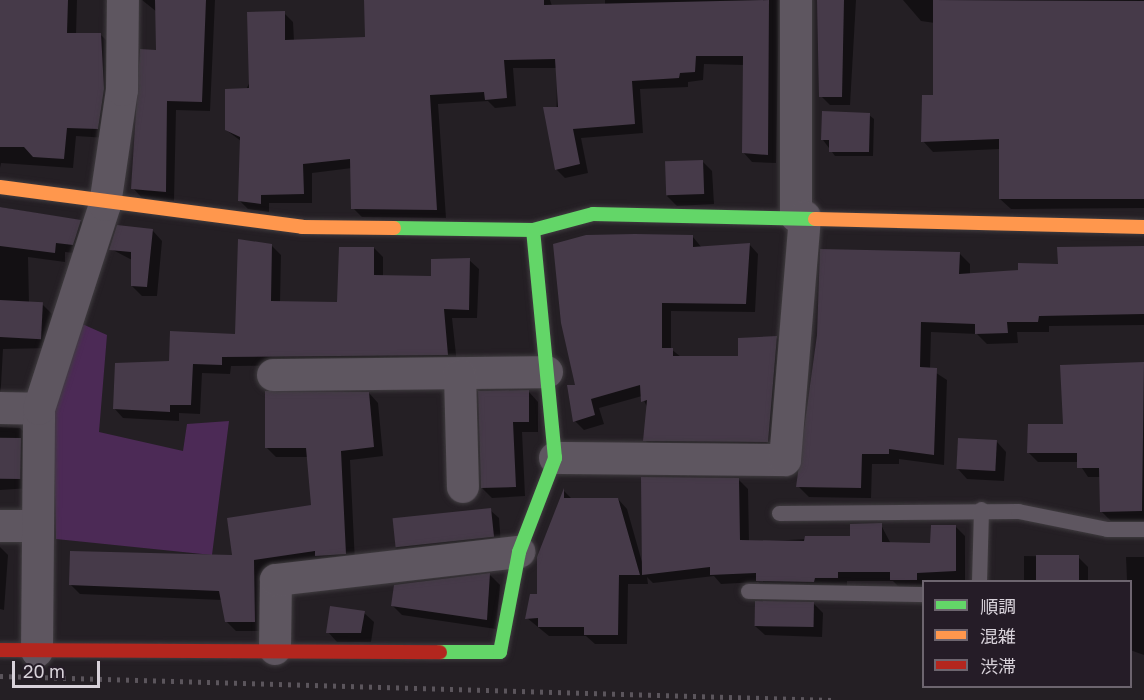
<!DOCTYPE html>
<html>
<head>
<meta charset="utf-8">
<style>
  body { margin:0 }
  #map { position:relative; width:1144px; height:700px; overflow:hidden; background:#241f24; font-family:"Golos Text","Noto Sans JP",sans-serif }
  div>[style] { position:absolute }
  .green>* { inset:0; background:#4c2a56 }
  .shadow>* { inset:0; background:#0007 }
  .building>* { inset:0; background:#463a49; transform-origin:0 0 }
  .roads { filter:drop-shadow(0 0 2px #403c40) drop-shadow(0 0 2px #403c40) }
  .lane>* { height:15px; margin:-7.5px; padding:0 7.5px; transform-origin:7.5px; border-radius:7.5px; background:#5e5660 }
  .street>* { height:32px; margin:-16px; padding:0 16px; transform-origin:16px; border-radius:16px; background:#5e5660 }
  .fast>* { height:14px; margin:-7px; padding:0 7px; transform-origin:7px; border-radius:7px; background:#63d668 }
  .slow>* { height:14px; margin:-7px; padding:0 7px; transform-origin:7px; border-radius:7px; background:#ff974d }
  .jam>* { height:14px; margin:-7px; padding:0 7px; transform-origin:7px; border-radius:7px; background:#b3261e }
  .rail>* { height:4.5px; margin-top:-2.25px; transform-origin:0; background:repeating-linear-gradient(90deg,#5b555c 0 3px,transparent 0 9px) }
  span { translate:-50% -50%; white-space:nowrap; text-align:center; line-height:1.15; -webkit-text-stroke:4.5px #251c27; paint-order:stroke }
  .legend { position:absolute; left:922px; top:580px; width:210px; height:108px; box-sizing:border-box; background:#251c27; border:2px solid #6d656f; margin:0; padding:8px 10px; list-style:none; font-size:18px; color:#d8d2da }
  .legend li { display:flex; align-items:center; gap:12px; height:30px }
  .legend b { width:30px; border:2px solid #6d656f }
  .scale { position:absolute; left:12px; top:661px; width:88px; height:27px; box-sizing:border-box; border:3px solid #d8d2da; border-top:0; padding-left:8px; font-size:18px; line-height:21px; white-space:nowrap; color:#d8d2da; -webkit-text-stroke:4px #251c27; paint-order:stroke }
</style>
</head>
<body>
<div id="map">
  <div class="green">
    <div style="clip-path:polygon(80px 323px,107px 335px,99px 432px,183px 451px,187px 424px,229px 421px,212px 555px,56px 539px,53px 403px)"></div>
  </div>
  <div class="shadow">
    <div style="clip-path:polygon(0 0,77px 0,76px 35px,100px 34px,110px 44px,107px 138px,76px 136px,73px 168px,1px 163px,0 168px)"></div>
    <div style="clip-path:polygon(142px 0,215px 0,210px 111px,176px 110px,174px 201px,142px 198px,133px 188px,158px 51px,157px 12px)"></div>
    <div style="clip-path:polygon(368px 0,550px 0,552px 6px,605px 5px,605px 0,779px 0,776px 163px,752px 162px,743px 152px,744px 65px,704px 64px,703px 80px,688px 82px,688px 87px,640px 89px,643px 133px,581px 138px,588px 173px,565px 178px,556px 169px,557px 68px,513px 68px,516px 106px,495px 108px,488px 101px,438px 104px,446px 218px,362px 217px,353px 208px,352px 168px,312px 173px,312px 203px,269px 203px,269px 212px,248px 209px,239px 200px,241px 141px,226px 130px,284px 13px,293px 22px,294px 41px,366px 39px)"></div>
    <div style="clip-path:polygon(820px 0,856px 0,850px 105px,830px 105px,821px 96px)"></div>
    <div style="clip-path:polygon(903px 0,1144px 0,1144px 208px,1011px 209px,1000px 199px,1000px 149px,933px 152px,923px 141px,935px 96px,935px 23px,921px 21px)"></div>
    <div style="clip-path:polygon(869px 115px,874px 119px,873px 156px,835px 156px,823px 140px)"></div>
    <div style="clip-path:polygon(702px 161px,712px 171px,714px 204px,677px 206px,667px 196px)"></div>
    <div style="clip-path:polygon(0 207px,81px 221px,90px 231px,83px 254px,65px 252px,65px 262px,28px 257px,29px 303px,42px 304px,52px 314px,50px 348px,3px 349px,0 403px)"></div>
    <div style="clip-path:polygon(153px 231px,162px 241px,157px 296px,142px 296px,132px 286px,132px 260px,111px 249px)"></div>
    <div style="clip-path:polygon(693px 237px,702px 248px,749px 244px,758px 254px,755px 312px,671px 311px,671px 349px,681px 357px,740px 357px,777px 338px,786px 347px,777px 450px,654px 449px,645px 440px,647px 407px,642px 396px,599px 408px,604px 424px,584px 430px,575px 421px,577px 387px)"></div>
    <div style="clip-path:polygon(272px 246px,281px 255px,280px 303px,339px 304px,374px 248px,383px 257px,383px 277px,432px 277px,469px 260px,479px 269px,477px 318px,452px 318px,457px 364px,231px 366px,230px 374px,202px 373px,200px 414px,179px 413px,179px 421px,123px 418px,114px 408px,170px 363px,236px 335px)"></div>
    <div style="clip-path:polygon(1144px 247px,1144px 325px,1049px 326px,1049px 332px,1017px 332px,1018px 343px,987px 344px,977px 334px,931px 332px,930px 369px,947px 380px,944px 465px,899px 459px,899px 464px,872px 464px,871px 498px,809px 497px,798px 486px,960px 254px,970px 264px,970px 275px,1059px 266px)"></div>
    <div style="clip-path:polygon(1144px 363px,1144px 521px,1111px 521px,1101px 511px,1101px 477px,1088px 477px,1078px 462px,1038px 462px,1028px 452px,1064px 425px,1061px 367px)"></div>
    <div style="clip-path:polygon(480px 392px,529px 392px,538px 402px,538px 432px,522px 432px,525px 496px,492px 498px,482px 488px)"></div>
    <div style="clip-path:polygon(369px 393px,378px 403px,383px 456px,350px 460px,355px 563px,321px 561px,263px 569px,264px 631px,236px 631px,227px 622px,222px 600px,80px 594px,70px 584px,234px 556px,312px 507px,309px 457px,276px 457px,266px 447px)"></div>
    <div style="clip-path:polygon(0 427px,20px 428px,30px 438px,30px 488px,0 490px)"></div>
    <div style="clip-path:polygon(997px 442px,1006px 452px,1004px 481px,967px 479px,958px 469px)"></div>
    <div style="clip-path:polygon(738px 479px,748px 489px,749px 542px,851px 537px,881px 525px,891px 544px,932px 545px,955px 526px,965px 536px,965px 580px,924px 582px,924px 589px,901px 589px,893px 581px,847px 581px,847px 587px,767px 590px,758px 582px,721px 584px,714px 576px,653px 583px,647px 577px,648px 584px,628px 584px,627px 644px,595px 644px,586px 636px,549px 636px,527px 618px,539px 595px,539px 557px,564px 491px,573px 500px,618px 499px,627px 509px,642px 562px)"></div>
    <div style="clip-path:polygon(490px 510px,499px 518px,501px 545px,404px 556px,395px 548px)"></div>
    <div style="clip-path:polygon(0 547px,8px 555px,4px 610px,0 609px)"></div>
    <div style="clip-path:polygon(1024px 556px,1078px 557px,1088px 567px,1088px 582px,1024px 582px)"></div>
    <div style="clip-path:polygon(1126px 557px,1144px 557px,1144px 655px,1130px 650px)"></div>
    <div style="clip-path:polygon(490px 575px,500px 585px,496px 629px,402px 615px,392px 605px,395px 586px)"></div>
    <div style="clip-path:polygon(813px 603px,823px 613px,822px 637px,765px 635px,755px 626px)"></div>
    <div style="clip-path:polygon(364px 613px,374px 622px,371px 642px,337px 642px,328px 632px)"></div>
  </div>
  <div class="building">
    <div style="clip-path:polygon(0 0,68px 0,67px 33px,101px 33px,104px 89px,98px 129px,67px 128px,64px 159px,33px 157px,24px 147px,0 147px)"></div>
    <div style="clip-path:polygon(155px 0,206px 0,202px 102px,167px 101px,166px 192px,131px 189px,140px 49px,156px 50px)"></div>
    <div style="clip-path:polygon(364px 0,544px 0,544px 5px,769px 0,768px 155px,742px 153px,743px 56px,696px 56px,695px 72px,680px 73px,679px 78px,632px 81px,635px 124px,573px 129px,580px 164px,555px 170px,543px 107px,558px 107px,555px 59px,504px 60px,507px 98px,485px 100px,484px 92px,430px 95px,437px 210px,351px 209px,350px 159px,303px 164px,304px 194px,261px 195px,261px 204px,238px 201px,240px 137px,225px 130px,225px 89px,249px 88px,247px 12px,285px 11px,285px 40px,365px 37px)"></div>
    <div style="clip-path:polygon(817px 0,844px 0,842px 97px,819px 97px)"></div>
    <div style="clip-path:polygon(933px 0,1144px 1px,1144px 199px,999px 199px,999px 139px,921px 142px,922px 95px,933px 95px)"></div>
    <div style="clip-path:polygon(822px 111px,870px 113px,869px 152px,829px 152px,829px 140px,821px 140px)"></div>
    <div style="left:703px;top:160px;width:34px;height:38px;rotate:88deg"></div>
    <div style="clip-path:polygon(0 207px,81px 220px,73px 245px,56px 243px,55px 253px,0 246px)"></div>
    <div style="clip-path:polygon(117px 225px,153px 229px,147px 287px,131px 286px,131px 252px,109px 250px)"></div>
    <div style="clip-path:polygon(635px 234px,693px 235px,693px 247px,750px 243px,746px 304px,662px 303px,662px 348px,673px 348px,673px 356px,738px 356px,738px 338px,777px 336px,768px 442px,643px 441px,647px 400px,641px 402px,640px 385px,591px 399px,595px 415px,573px 422px,567px 385px,575px 385px,561px 323px,553px 244px,586px 235px)"></div>
    <div style="clip-path:polygon(238px 239px,272px 244px,271px 301px,337px 302px,339px 247px,374px 247px,374px 275px,431px 276px,431px 259px,470px 258px,469px 310px,444px 309px,448px 355px,222px 357px,222px 365px,193px 364px,191px 405px,170px 405px,170px 412px,113px 409px,115px 363px,169px 361px,170px 331px,235px 334px)"></div>
    <div style="clip-path:polygon(1144px 246px,1144px 314px,1039px 316px,1038px 322px,1007px 322px,1008px 333px,975px 334px,975px 324px,921px 322px,920px 367px,937px 368px,934px 455px,889px 449px,889px 454px,862px 454px,861px 488px,796px 487px,817px 335px,820px 249px,960px 252px,959px 274px,1018px 270px,1018px 263px,1058px 264px,1057px 247px)"></div>
    <div style="left:0;top:300px;width:43px;height:37px;rotate:3deg"></div>
    <div style="clip-path:polygon(1144px 362px,1142px 511px,1100px 512px,1099px 468px,1077px 468px,1077px 453px,1027px 453px,1028px 424px,1063px 424px,1060px 365px)"></div>
    <div style="clip-path:polygon(529px 390px,529px 422px,513px 422px,516px 487px,481px 488px,478px 391px)"></div>
    <div style="clip-path:polygon(265px 391px,369px 392px,374px 447px,341px 451px,346px 554px,315px 556px,315px 551px,254px 560px,255px 622px,225px 622px,219px 591px,69px 585px,70px 551px,232px 555px,227px 518px,311px 505px,306px 448px,265px 448px)"></div>
    <div style="left:21px;top:438px;width:41px;height:21px;rotate:91deg"></div>
    <div style="left:958px;top:438px;width:39px;height:31px;rotate:3deg"></div>
    <div style="clip-path:polygon(641px 477px,739px 478px,740px 540px,804px 541px,805px 536px,850px 536px,850px 524px,882px 523px,882px 542px,930px 543px,931px 525px,956px 525px,956px 571px,917px 573px,917px 580px,890px 580px,890px 572px,838px 572px,838px 578px,815px 578px,814px 582px,756px 581px,756px 573px,710px 575px,710px 567px,642px 575px)"></div>
    <div style="clip-path:polygon(564px 488px,564px 498px,618px 498px,640px 575px,619px 575px,618px 635px,584px 635px,584px 627px,538px 627px,538px 618px,525px 619px,530px 594px,537px 594px,537px 557px)"></div>
    <div style="left:491px;top:508px;width:29px;height:99px;rotate:84deg"></div>
    <div style="left:1036px;top:555px;width:43px;height:27px"></div>
    <div style="clip-path:polygon(490px 573px,487px 620px,391px 606px,394px 585px)"></div>
    <div style="left:755px;top:601px;width:59px;height:25px;rotate:1deg"></div>
    <div style="clip-path:polygon(330px 606px,365px 611px,361px 633px,326px 633px)"></div>
  </div>
  <div class="roads">
    <div class="lane">
      <div style="left:779px;top:513px;width:239px;rotate:-0.5deg"></div>
      <div style="left:1018px;top:511px;width:91px;rotate:11.4deg"></div>
      <div style="left:1107px;top:529px;width:37px"></div>
      <div style="left:979px;top:582px;width:73px;rotate:-88.4deg"></div>
      <div style="left:748px;top:591px;width:176px;rotate:1deg"></div>
    </div>
    <div class="street">
      <div style="left:796px;top:216px;width:216px;rotate:-90deg"></div>
      <div style="left:273px;top:375px;width:274px;rotate:-0.6deg"></div>
      <div style="left:460px;top:375px;width:112px;rotate:88.5deg"></div>
      <div style="left:0;top:408px;width:39px;rotate:1deg"></div>
      <div style="left:555px;top:458px;width:230px;rotate:0.5deg"></div>
      <div style="left:785px;top:460px;width:244px;rotate:-85.3deg"></div>
      <div style="left:0;top:526px;width:36px"></div>
      <div style="left:275px;top:649px;width:69px;rotate:-89.2deg"></div>
      <div style="left:276px;top:580px;width:245px;rotate:-6.6deg"></div>
      <div style="left:37px;top:651px;width:242px;rotate:-89.5deg"></div>
      <div style="left:39px;top:409px;width:214px;rotate:-72.1deg"></div>
      <div style="left:105px;top:205px;width:116px;rotate:-81.6deg"></div>
      <div style="left:122px;top:90px;width:90px;rotate:-89.4deg"></div>
    </div>
    <div class="fast">
      <div style="left:394px;top:228px;width:139px;rotate:0.8deg"></div>
      <div style="left:533px;top:230px;width:62px;rotate:-14.9deg"></div>
      <div style="left:593px;top:214px;width:222px;rotate:1.3deg"></div>
      <div style="left:440px;top:652px;width:60px"></div>
      <div style="left:500px;top:652px;width:102px;rotate:-79.2deg"></div>
      <div style="left:519px;top:552px;width:101px;rotate:-69deg"></div>
      <div style="left:555px;top:458px;width:229px;rotate:-95.5deg"></div>
    </div>
    <div class="slow">
      <div style="left:0;top:187px;width:305px;rotate:7.5deg"></div>
      <div style="left:302px;top:227px;width:92px;rotate:0.6deg"></div>
      <div style="left:815px;top:219px;width:329px;rotate:1.4deg"></div>
    </div>
    <div class="jam">
      <div style="left:0;top:650px;width:440px;rotate:0.3deg"></div>
    </div>
  </div>
  <div class="rail">
    <div style="left:0;top:676px;width:833px;rotate:1.65deg"></div>
  </div>
  <ul class="legend">
  <li><b style="height:8px;background:#63d668"></b>順調</li>
  <li><b style="height:8px;background:#ff974d"></b>混雑</li>
  <li><b style="height:8px;background:#b3261e"></b>渋滞</li>
  </ul>
  <div class="scale">20 m</div>
</div>
</body>
</html>
